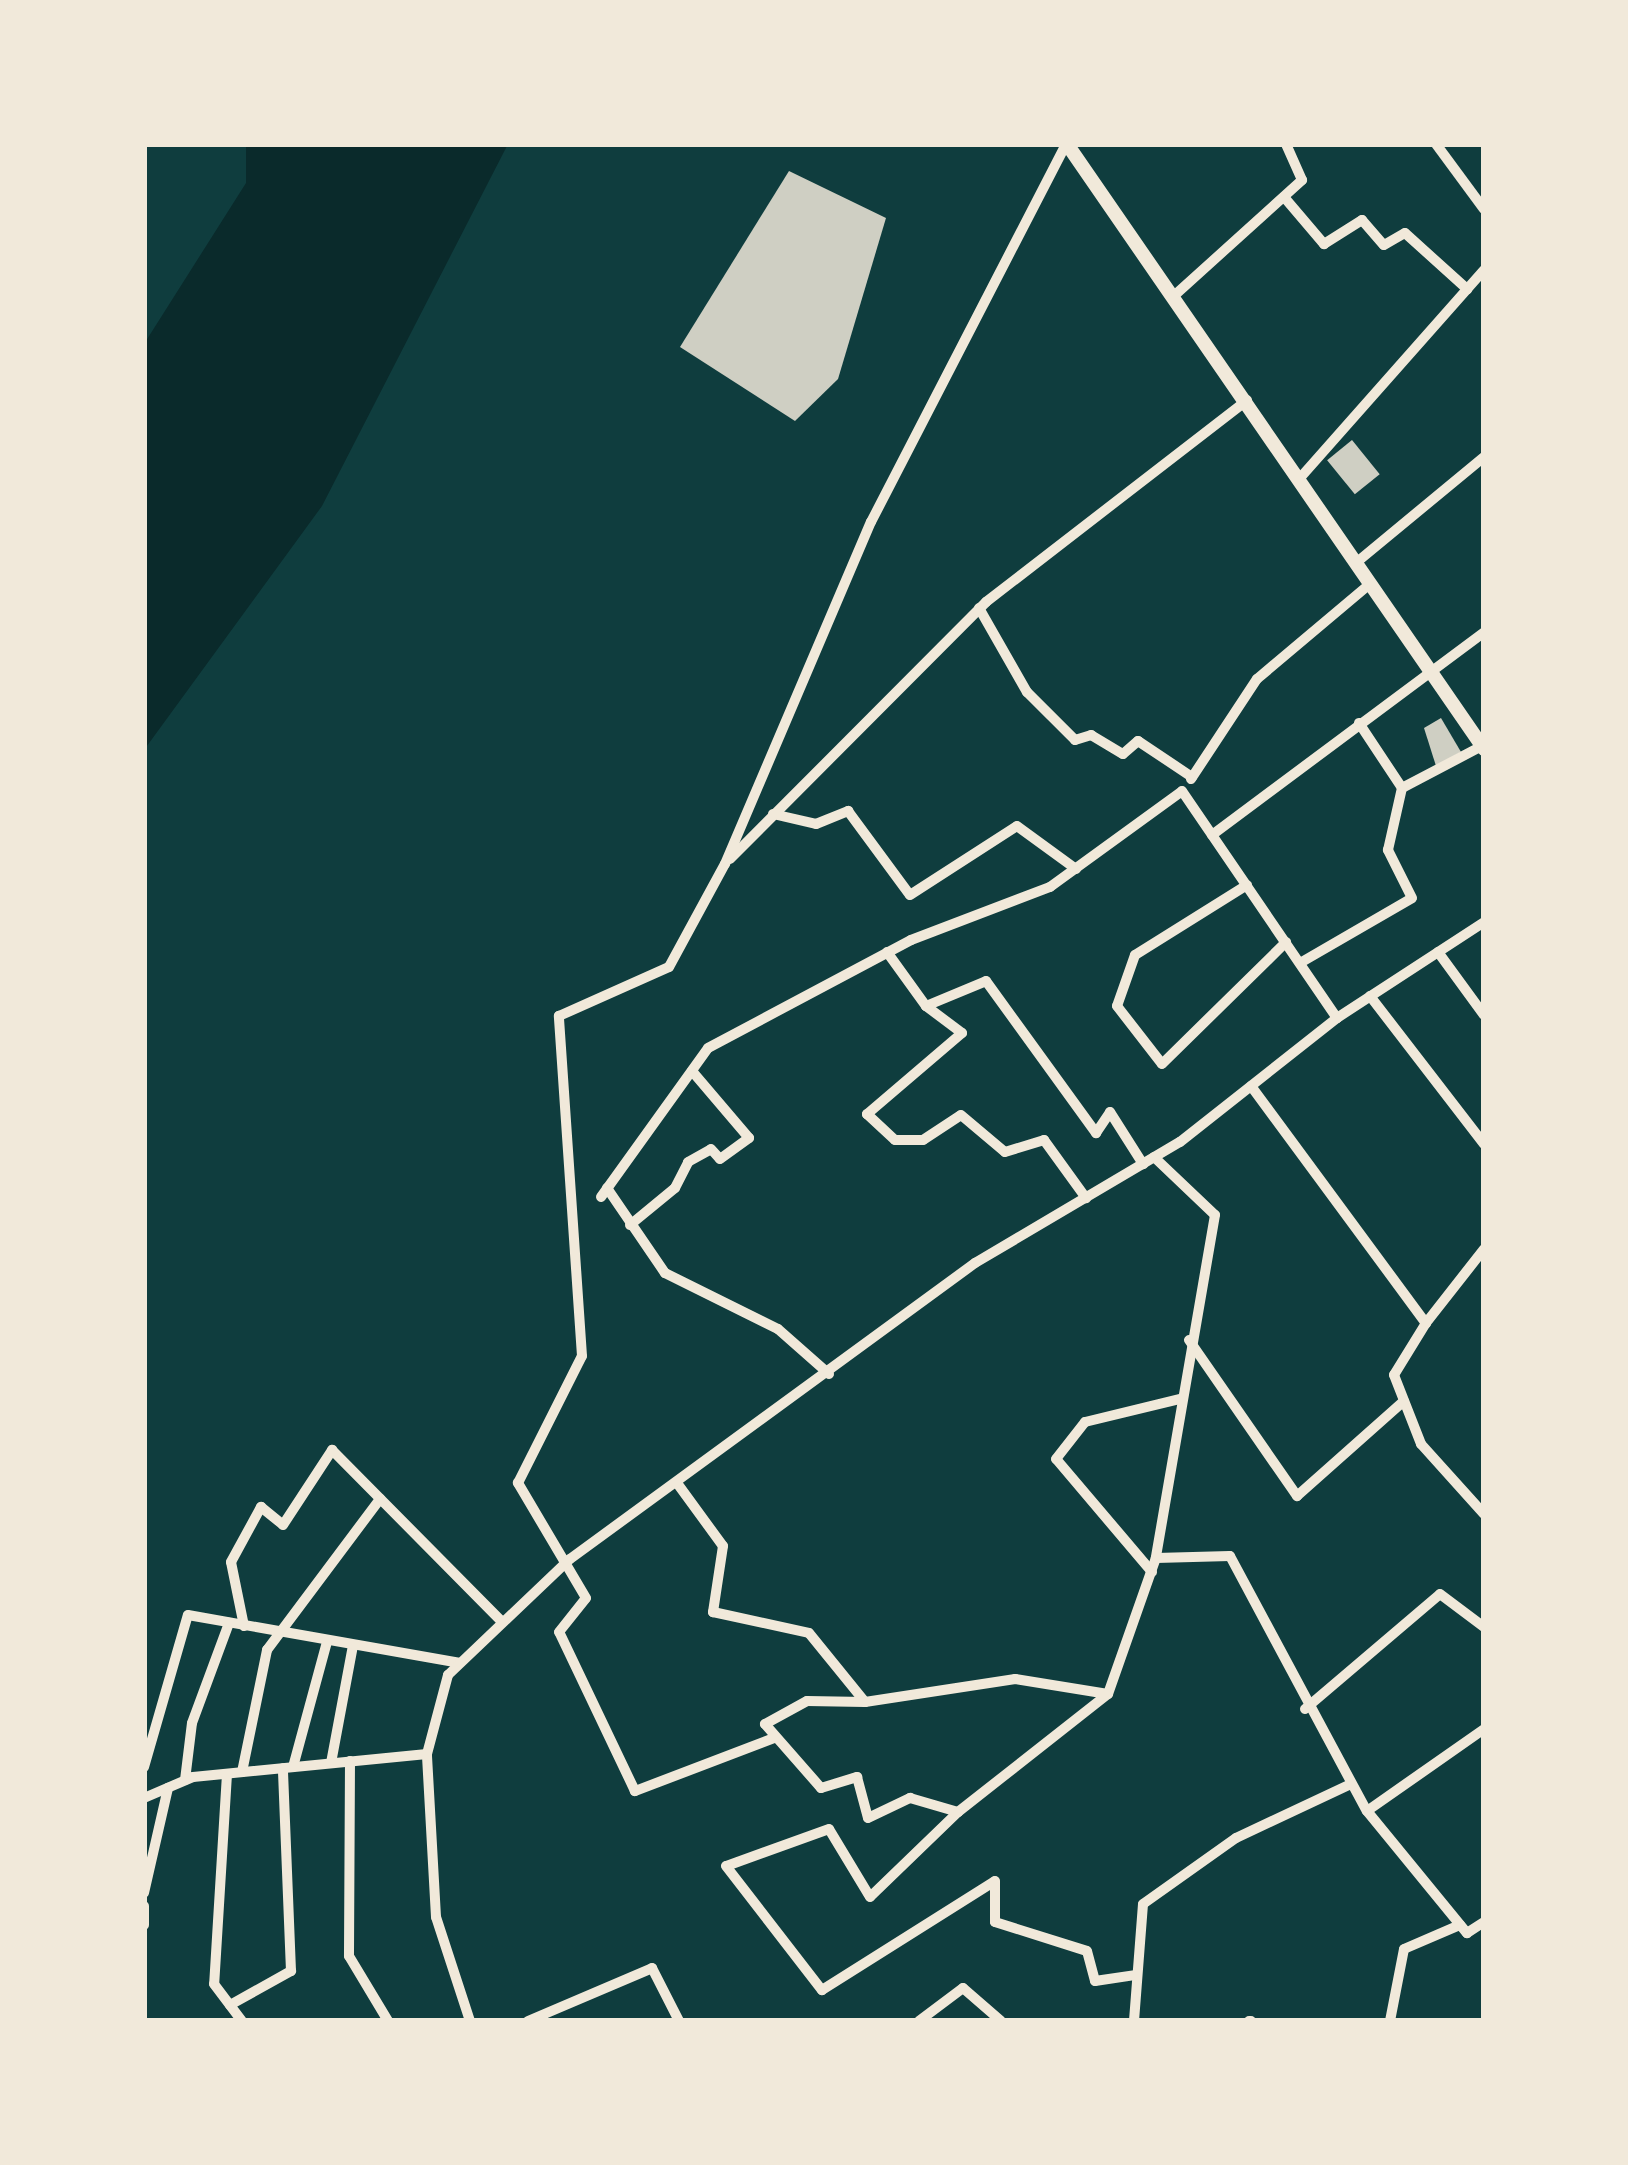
<!DOCTYPE html>
<html>
<head>
<meta charset="utf-8">
<style>
  body { margin:0 }
  #map { position:relative; width:1628px; height:2165px; overflow:hidden; background:#0f3d3e; font-family:Montserrat,sans-serif }
  div>[style] { position:absolute }
  .water>* { inset:0; background:#0a2a2b }
  .building>* { inset:0; background:#cfcfc3; transform-origin:0 0 }
  .minor>* { height:10px; margin:-5px; padding:0 5px; transform-origin:5px; border-radius:5px; background:#f1e9da }
  .tertiary>* { height:14px; margin:-7px; padding:0 7px; transform-origin:7px; border-radius:7px; background:#f1e9da }
  span { translate:-50% -50%; white-space:nowrap; text-align:center; line-height:1.15; -webkit-text-stroke:10px #f1e9da; paint-order:stroke }
  .frame { position:absolute; inset:0; border:147px solid #f1e9da; pointer-events:none }
</style>
</head>
<body>
<div id="map">
  <div class="water">
    <div style="clip-path:polygon(246px 144px,508px 144px,322px 506px,144px 750px,144px 344px,246px 183px)"></div>
  </div>
  <div class="building">
    <div style="clip-path:polygon(789px 171px,886px 218px,838px 379px,795px 421px,680px 347px)"></div>
    <div style="left:1352px;top:440px;width:44px;height:32px;rotate:51deg"></div>
    <div style="clip-path:polygon(1441px 718px,1461px 752px,1436px 766px,1424px 728px)"></div>
  </div>
  <div class="minor">
    <div style="left:1436px;top:144px;width:81px;rotate:53.6deg"></div>
    <div style="left:1284px;top:197px;width:62px;rotate:49.6deg"></div>
    <div style="left:1324px;top:244px;width:45px;rotate:-32.3deg"></div>
    <div style="left:1362px;top:220px;width:33px;rotate:49deg"></div>
    <div style="left:1384px;top:245px;width:24px;rotate:-30deg"></div>
    <div style="left:1405px;top:233px;width:84px;rotate:42.1deg"></div>
    <div style="left:1176px;top:294px;width:170px;rotate:-42.1deg"></div>
    <div style="left:1302px;top:180px;width:39px;rotate:-114deg"></div>
    <div style="left:1300px;top:478px;width:278px;rotate:-48.5deg"></div>
    <div style="left:1357px;top:562px;width:165px;rotate:-39.6deg"></div>
    <div style="left:979px;top:608px;width:97px;rotate:60.3deg"></div>
    <div style="left:1027px;top:692px;width:68px;rotate:45deg"></div>
    <div style="left:1075px;top:740px;width:17px;rotate:-17deg"></div>
    <div style="left:1091px;top:735px;width:37px;rotate:31deg"></div>
    <div style="left:1123px;top:754px;width:20px;rotate:-41deg"></div>
    <div style="left:1138px;top:741px;width:65px;rotate:33.7deg"></div>
    <div style="left:1359px;top:723px;width:78px;rotate:56.5deg"></div>
    <div style="left:1402px;top:788px;width:90px;rotate:-27.7deg"></div>
    <div style="left:1191px;top:779px;width:120px;rotate:-56.6deg"></div>
    <div style="left:1257px;top:679px;width:149px;rotate:-40.1deg"></div>
    <div style="left:773px;top:814px;width:44px;rotate:13.1deg"></div>
    <div style="left:816px;top:824px;width:35px;rotate:-22deg"></div>
    <div style="left:848px;top:811px;width:104px;rotate:53.6deg"></div>
    <div style="left:910px;top:895px;width:127px;rotate:-32.8deg"></div>
    <div style="left:1017px;top:826px;width:73px;rotate:36.1deg"></div>
    <div style="left:1212px;top:835px;width:339px;rotate:-36.7deg"></div>
    <div style="left:730px;top:859px;width:363px;rotate:-45.1deg"></div>
    <div style="left:986px;top:602px;width:330px;rotate:-37.7deg"></div>
    <div style="left:1247px;top:885px;width:132px;rotate:148deg"></div>
    <div style="left:1135px;top:955px;width:54px;rotate:109.4deg"></div>
    <div style="left:1117px;top:1006px;width:73px;rotate:52.2deg"></div>
    <div style="left:1162px;top:1064px;width:174px;rotate:-44.5deg"></div>
    <div style="left:887px;top:952px;width:67px;rotate:54.2deg"></div>
    <div style="left:926px;top:1006px;width:65px;rotate:-22.6deg"></div>
    <div style="left:986px;top:981px;width:188px;rotate:54.1deg"></div>
    <div style="left:1096px;top:1133px;width:25px;rotate:-56deg"></div>
    <div style="left:1110px;top:1112px;width:62px;rotate:57.6deg"></div>
    <div style="left:1438px;top:952px;width:78px;rotate:53.9deg"></div>
    <div style="left:1300px;top:963px;width:129px;rotate:-30.1deg"></div>
    <div style="left:1412px;top:898px;width:54px;rotate:-116.6deg"></div>
    <div style="left:1388px;top:850px;width:64px;rotate:-77.3deg"></div>
    <div style="left:1370px;top:996px;width:187px;rotate:52.4deg"></div>
    <div style="left:926px;top:1006px;width:45px;rotate:36.9deg"></div>
    <div style="left:962px;top:1033px;width:125px;rotate:139.5deg"></div>
    <div style="left:867px;top:1114px;width:38px;rotate:43deg"></div>
    <div style="left:895px;top:1140px;width:28px"></div>
    <div style="left:923px;top:1140px;width:45px;rotate:-33.3deg"></div>
    <div style="left:961px;top:1115px;width:57px;rotate:40.1deg"></div>
    <div style="left:1005px;top:1152px;width:41px;rotate:-17.1deg"></div>
    <div style="left:1044px;top:1140px;width:72px;rotate:54.1deg"></div>
    <div style="left:1251px;top:1086px;width:295px;rotate:53.6deg"></div>
    <div style="left:1426px;top:1323px;width:94px;rotate:-51.9deg"></div>
    <div style="left:1154px;top:1157px;width:84px;rotate:43.6deg"></div>
    <div style="left:1215px;top:1215px;width:348px;rotate:99.8deg"></div>
    <div style="left:1156px;top:1558px;width:74px;rotate:-1.5deg"></div>
    <div style="left:1230px;top:1556px;width:289px;rotate:61.8deg"></div>
    <div style="left:1367px;top:1811px;width:143px;rotate:-35deg"></div>
    <div style="left:607px;top:1188px;width:103px;rotate:55.7deg"></div>
    <div style="left:665px;top:1273px;width:126px;rotate:26.4deg"></div>
    <div style="left:778px;top:1329px;width:68px;rotate:41.4deg"></div>
    <div style="left:601px;top:1197px;width:183px;rotate:-54.3deg"></div>
    <div style="left:708px;top:1048px;width:230px;rotate:-28deg"></div>
    <div style="left:911px;top:940px;width:149px;rotate:-20.9deg"></div>
    <div style="left:1050px;top:887px;width:163px;rotate:-36deg"></div>
    <div style="left:1182px;top:791px;width:275px;rotate:55.7deg"></div>
    <div style="left:630px;top:1225px;width:58px;rotate:-39.4deg"></div>
    <div style="left:675px;top:1188px;width:29px;rotate:-63deg"></div>
    <div style="left:688px;top:1162px;width:26px;rotate:-29deg"></div>
    <div style="left:711px;top:1149px;width:13px;rotate:48deg"></div>
    <div style="left:720px;top:1159px;width:36px;rotate:-36deg"></div>
    <div style="left:749px;top:1138px;width:88px;rotate:-130.4deg"></div>
    <div style="left:1426px;top:1323px;width:61px;rotate:121.6deg"></div>
    <div style="left:1394px;top:1375px;width:74px;rotate:68.6deg"></div>
    <div style="left:1421px;top:1444px;width:94px;rotate:48deg"></div>
    <div style="left:1189px;top:1340px;width:190px;rotate:55.3deg"></div>
    <div style="left:1297px;top:1496px;width:143px;rotate:-41.6deg"></div>
    <div style="left:677px;top:1483px;width:78px;rotate:53.9deg"></div>
    <div style="left:723px;top:1546px;width:67px;rotate:98.6deg"></div>
    <div style="left:713px;top:1612px;width:98px;rotate:12.3deg"></div>
    <div style="left:809px;top:1633px;width:89px;rotate:50.9deg"></div>
    <div style="left:865px;top:1702px;width:152px;rotate:-8.7deg"></div>
    <div style="left:1015px;top:1679px;width:94px;rotate:9.2deg"></div>
    <div style="left:1108px;top:1694px;width:144px;rotate:-70.6deg"></div>
    <div style="left:1152px;top:1572px;width:148px;rotate:-130.3deg"></div>
    <div style="left:1056px;top:1459px;width:47px;rotate:-51.9deg"></div>
    <div style="left:1085px;top:1422px;width:98px;rotate:-13.6deg"></div>
    <div style="left:244px;top:1626px;width:65px;rotate:-101.5deg"></div>
    <div style="left:231px;top:1562px;width:63px;rotate:-61.4deg"></div>
    <div style="left:261px;top:1507px;width:28px;rotate:39deg"></div>
    <div style="left:283px;top:1525px;width:90px;rotate:-56.8deg"></div>
    <div style="left:332px;top:1450px;width:239px;rotate:45.3deg"></div>
    <div style="left:865px;top:1702px;width:58px;rotate:-179deg"></div>
    <div style="left:807px;top:1701px;width:48px;rotate:151.3deg"></div>
    <div style="left:765px;top:1724px;width:85px;rotate:48.8deg"></div>
    <div style="left:821px;top:1788px;width:38px;rotate:-17deg"></div>
    <div style="left:857px;top:1777px;width:42px;rotate:75deg"></div>
    <div style="left:868px;top:1818px;width:47px;rotate:-25.5deg"></div>
    <div style="left:910px;top:1798px;width:50px;rotate:16.3deg"></div>
    <div style="left:958px;top:1812px;width:191px;rotate:-38.2deg"></div>
    <div style="left:1305px;top:1709px;width:177px;rotate:-40.4deg"></div>
    <div style="left:1440px;top:1594px;width:55px;rotate:36.9deg"></div>
    <div style="left:774px;top:1738px;width:149px;rotate:159.1deg"></div>
    <div style="left:635px;top:1791px;width:176px;rotate:-115.5deg"></div>
    <div style="left:559px;top:1632px;width:43px;rotate:-51.5deg"></div>
    <div style="left:586px;top:1598px;width:134px;rotate:-120.6deg"></div>
    <div style="left:518px;top:1483px;width:142px;rotate:-63.3deg"></div>
    <div style="left:582px;top:1356px;width:341px;rotate:-93.9deg"></div>
    <div style="left:559px;top:1016px;width:120px;rotate:-24deg"></div>
    <div style="left:669px;top:967px;width:117px;rotate:-61.5deg"></div>
    <div style="left:725px;top:864px;width:372px;rotate:-66.9deg"></div>
    <div style="left:871px;top:522px;width:425px;rotate:-62.7deg"></div>
    <div style="left:350px;top:1761px;width:195px;rotate:90.3deg"></div>
    <div style="left:349px;top:1956px;width:76px;rotate:59deg"></div>
    <div style="left:331px;top:1763px;width:119px;rotate:-79.4deg"></div>
    <div style="left:144px;top:1767px;width:158px;rotate:-73.9deg"></div>
    <div style="left:188px;top:1615px;width:275px;rotate:10deg"></div>
    <div style="left:293px;top:1767px;width:130px;rotate:-74.8deg"></div>
    <div style="left:242px;top:1772px;width:125px;rotate:-78.4deg"></div>
    <div style="left:267px;top:1650px;width:189px;rotate:-53.2deg"></div>
    <div style="left:227px;top:1774px;width:210px;rotate:93.5deg"></div>
    <div style="left:214px;top:1984px;width:46px;rotate:52.9deg"></div>
    <div style="left:185px;top:1780px;width:57px;rotate:-83deg"></div>
    <div style="left:192px;top:1723px;width:107px;rotate:-69.7deg"></div>
    <div style="left:144px;top:1798px;width:53px;rotate:-23.2deg"></div>
    <div style="left:193px;top:1777px;width:235px;rotate:-5.6deg"></div>
    <div style="left:1367px;top:1811px;width:158px;rotate:50.7deg"></div>
    <div style="left:1467px;top:1933px;width:20px;rotate:-33deg"></div>
    <div style="left:958px;top:1812px;width:122px;rotate:136deg"></div>
    <div style="left:870px;top:1897px;width:79px;rotate:-121.1deg"></div>
    <div style="left:829px;top:1829px;width:109px;rotate:160.2deg"></div>
    <div style="left:726px;top:1866px;width:157px;rotate:52.3deg"></div>
    <div style="left:822px;top:1990px;width:204px;rotate:-32.2deg"></div>
    <div style="left:995px;top:1881px;width:41px;rotate:90deg"></div>
    <div style="left:995px;top:1922px;width:96px;rotate:17.5deg"></div>
    <div style="left:1087px;top:1951px;width:31px;rotate:75deg"></div>
    <div style="left:1095px;top:1981px;width:40px;rotate:-8.5deg"></div>
    <div style="left:144px;top:1893px;width:108px;rotate:-77.1deg"></div>
    <div style="left:144px;top:1906px;width:19px;rotate:90deg"></div>
    <div style="left:230px;top:2005px;width:70px;rotate:-29.1deg"></div>
    <div style="left:291px;top:1971px;width:203px;rotate:-92.3deg"></div>
    <div style="left:470px;top:2021px;width:109px;rotate:-108.1deg"></div>
    <div style="left:436px;top:1917px;width:163px;rotate:-93.2deg"></div>
    <div style="left:427px;top:1754px;width:82px;rotate:-75.1deg"></div>
    <div style="left:448px;top:1675px;width:168px;rotate:-43.6deg"></div>
    <div style="left:570px;top:1559px;width:502px;rotate:-36.16deg"></div>
    <div style="left:975px;top:1263px;width:238px;rotate:-30.6deg"></div>
    <div style="left:1180px;top:1142px;width:200px;rotate:-38.3deg"></div>
    <div style="left:1337px;top:1018px;width:176px;rotate:-33.1deg"></div>
    <div style="left:528px;top:2021px;width:135px;rotate:-23.1deg"></div>
    <div style="left:652px;top:1968px;width:59px;rotate:63deg"></div>
    <div style="left:919px;top:2021px;width:55px;rotate:-36.9deg"></div>
    <div style="left:963px;top:1988px;width:50px;rotate:41deg"></div>
    <div style="left:1134px;top:2021px;width:117px;rotate:-85.6deg"></div>
    <div style="left:1143px;top:1904px;width:114px;rotate:-35.4deg"></div>
    <div style="left:1236px;top:1838px;width:127px;rotate:-25.2deg"></div>
    <div style="left:1249px;top:2021px;width:2px"></div>
    <div style="left:1390px;top:2021px;width:73px;rotate:-79deg"></div>
    <div style="left:1404px;top:1949px;width:61px;rotate:-23.2deg"></div>
  </div>
  <div class="tertiary">
    <div style="left:1067px;top:144px;width:735px;rotate:55.42deg"></div>
  </div>
  <div class="frame"></div>
</div>
</body>
</html>
